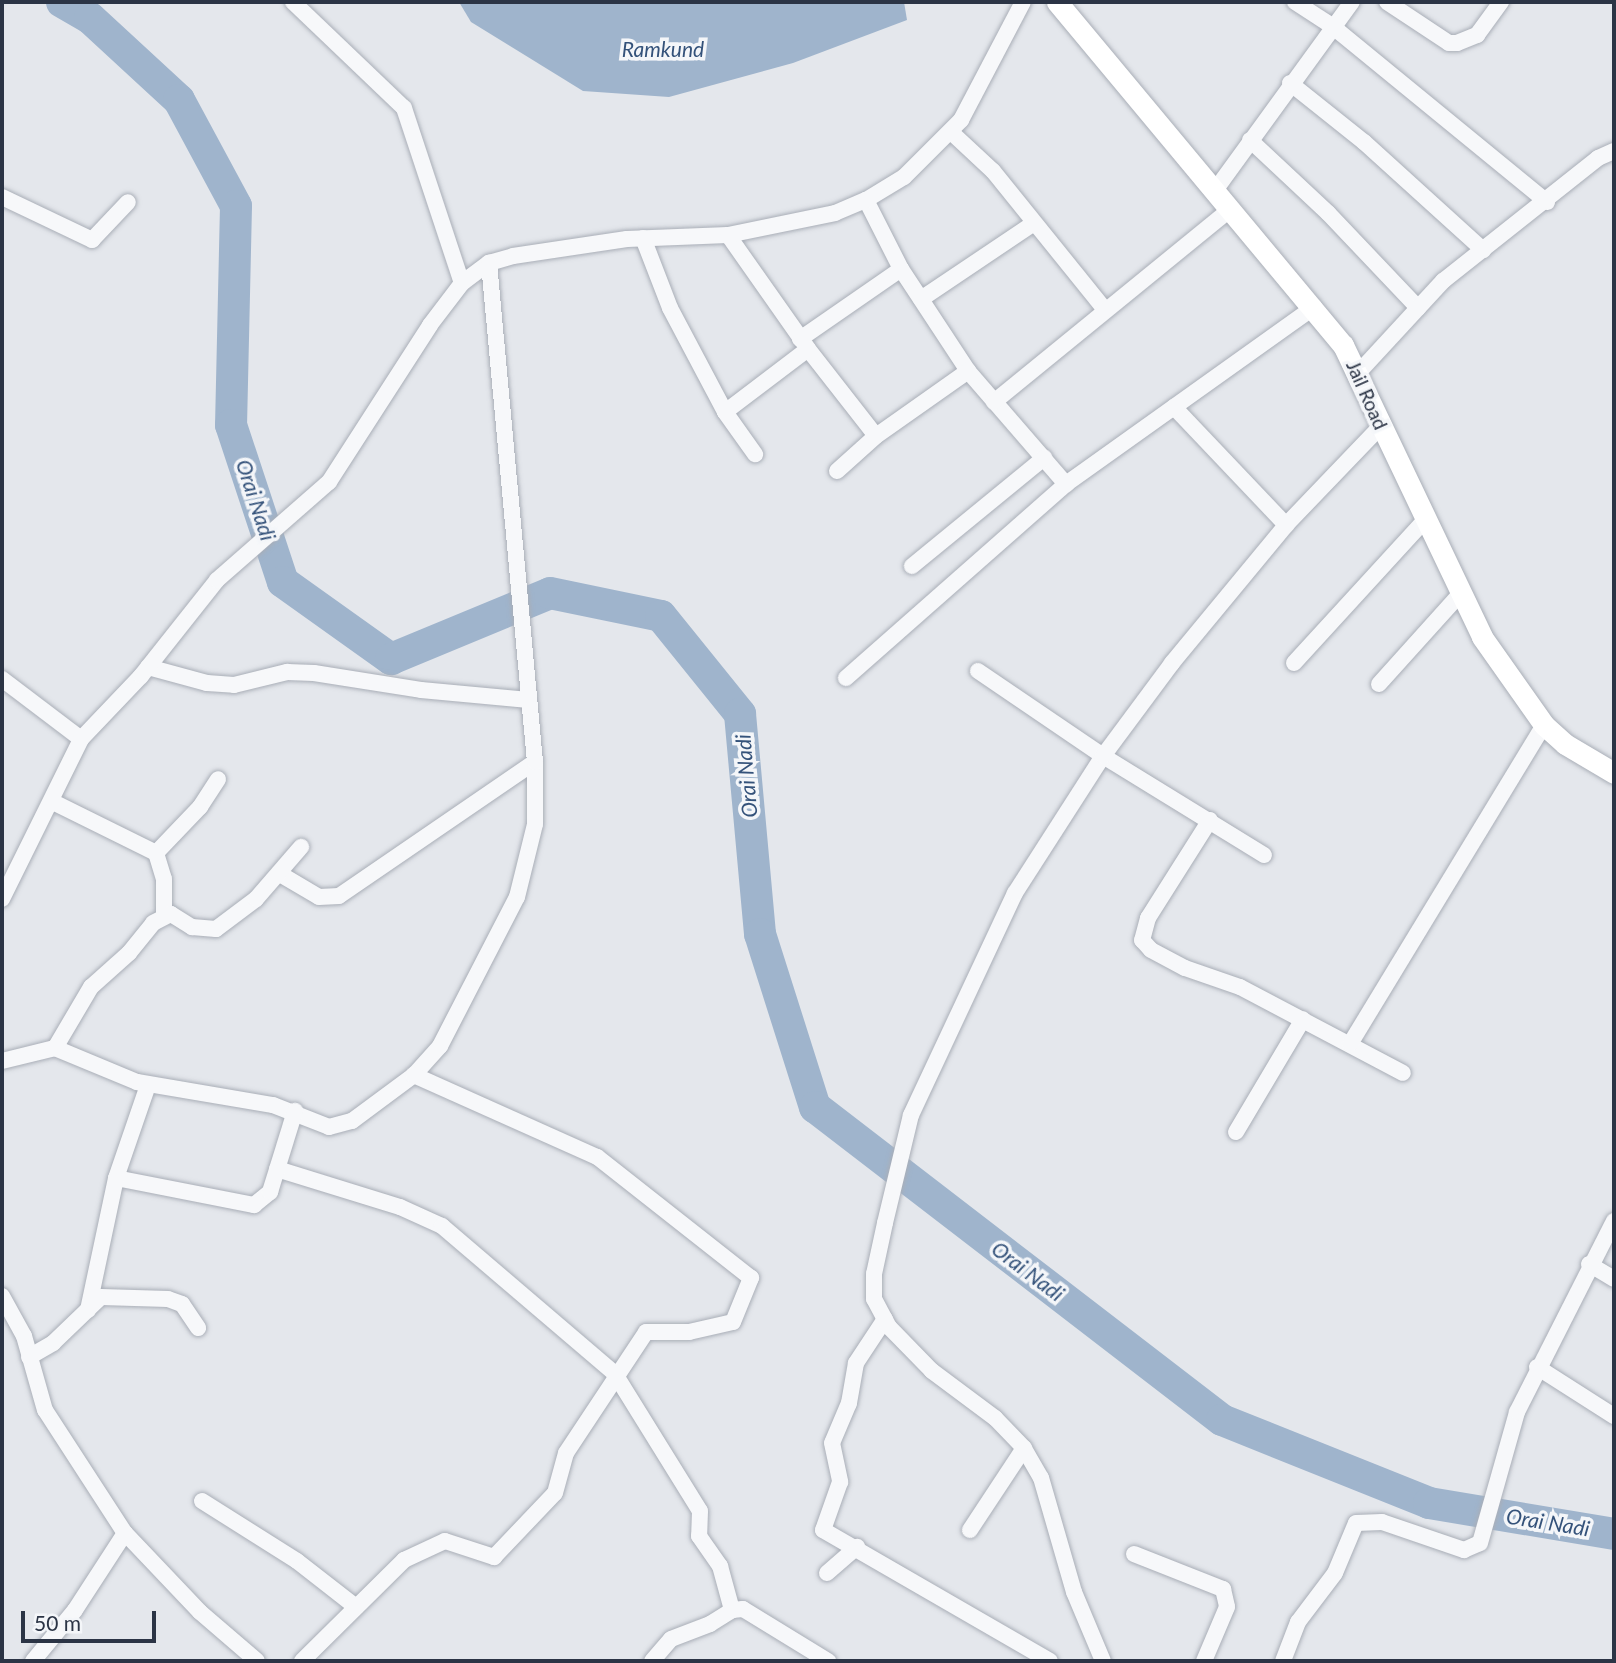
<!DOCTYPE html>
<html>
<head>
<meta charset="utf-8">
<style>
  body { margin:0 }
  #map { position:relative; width:1616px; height:1663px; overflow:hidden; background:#e4e7ec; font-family:Lato,sans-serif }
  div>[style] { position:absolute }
  .water>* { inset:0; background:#9fb4cc }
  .river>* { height:32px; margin:-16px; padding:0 16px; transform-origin:16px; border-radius:16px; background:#9fb4cc }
  .roads { filter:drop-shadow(0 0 2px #a9aeb7) drop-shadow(0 0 2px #a9aeb7) }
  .street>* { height:16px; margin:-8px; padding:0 8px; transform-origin:8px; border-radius:8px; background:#f7f8fa }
  .secondary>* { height:21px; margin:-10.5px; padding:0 10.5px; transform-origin:10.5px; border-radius:10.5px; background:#fff }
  span { translate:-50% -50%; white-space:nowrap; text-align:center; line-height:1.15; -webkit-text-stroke:7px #f4f6f9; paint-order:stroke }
  .street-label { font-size:19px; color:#2b3445 }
  .water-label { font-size:21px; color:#34527a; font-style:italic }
  .frame { position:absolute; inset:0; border:4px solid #2b3445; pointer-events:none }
  .scale { position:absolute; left:21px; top:1611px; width:135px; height:32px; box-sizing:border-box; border:4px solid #2b3445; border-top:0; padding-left:9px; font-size:21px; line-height:24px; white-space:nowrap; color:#2b3445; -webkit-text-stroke:5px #f4f6f9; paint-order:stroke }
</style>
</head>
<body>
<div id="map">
  <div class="water">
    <div style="clip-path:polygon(459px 2px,904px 2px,907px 20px,793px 63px,669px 97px,583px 91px,471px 22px)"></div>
  </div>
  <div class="river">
    <div style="left:62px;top:2px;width:32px;rotate:30deg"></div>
    <div style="left:90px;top:18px;width:121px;rotate:42.7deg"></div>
    <div style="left:179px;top:100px;width:120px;rotate:61.7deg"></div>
    <div style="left:236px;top:206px;width:219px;rotate:91.3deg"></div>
    <div style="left:231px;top:425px;width:165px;rotate:71.7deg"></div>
    <div style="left:283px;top:582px;width:133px;rotate:35.5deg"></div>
    <div style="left:391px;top:659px;width:172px;rotate:-22.5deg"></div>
    <div style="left:550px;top:593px;width:113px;rotate:11.7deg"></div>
    <div style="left:661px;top:616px;width:126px;rotate:51.1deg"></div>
    <div style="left:740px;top:714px;width:221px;rotate:84.8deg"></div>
    <div style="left:760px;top:934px;width:182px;rotate:72.4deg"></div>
    <div style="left:815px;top:1107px;width:513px;rotate:37.56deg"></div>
    <div style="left:1222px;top:1420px;width:223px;rotate:21.8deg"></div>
    <div style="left:1429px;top:1503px;width:188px;rotate:9.5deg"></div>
  </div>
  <div class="roads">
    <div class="street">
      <div style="left:293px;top:2px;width:153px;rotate:43.7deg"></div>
      <div style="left:404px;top:108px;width:184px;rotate:71.7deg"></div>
      <div style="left:1295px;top:2px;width:44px;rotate:33deg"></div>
      <div style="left:1332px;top:26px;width:278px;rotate:39.3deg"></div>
      <div style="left:1387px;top:2px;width:74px;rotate:33.5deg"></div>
      <div style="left:1449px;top:43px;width:8px"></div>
      <div style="left:1457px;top:43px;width:22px;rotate:-22deg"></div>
      <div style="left:1477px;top:35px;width:41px;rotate:-54deg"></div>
      <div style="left:1290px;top:83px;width:95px;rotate:38.6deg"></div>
      <div style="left:1364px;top:142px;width:161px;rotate:42.2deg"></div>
      <div style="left:951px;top:132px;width:57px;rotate:42.9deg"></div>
      <div style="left:993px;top:171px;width:179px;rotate:51.1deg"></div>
      <div style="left:1250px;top:140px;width:107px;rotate:43.1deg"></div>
      <div style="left:1328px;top:213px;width:131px;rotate:46.5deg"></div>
      <div style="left:1216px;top:189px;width:231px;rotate:-54deg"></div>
      <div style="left:2px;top:197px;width:100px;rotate:25.5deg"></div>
      <div style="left:92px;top:240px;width:52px;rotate:-46.5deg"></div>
      <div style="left:866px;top:200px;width:77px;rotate:63.1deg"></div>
      <div style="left:901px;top:269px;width:122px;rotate:56.7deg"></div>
      <div style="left:968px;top:371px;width:150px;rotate:49.1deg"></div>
      <div style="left:728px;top:235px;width:139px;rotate:54.9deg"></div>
      <div style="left:808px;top:349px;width:110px;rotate:52deg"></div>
      <div style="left:643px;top:238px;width:75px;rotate:68.9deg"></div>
      <div style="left:670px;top:308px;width:118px;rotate:62.1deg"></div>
      <div style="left:725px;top:412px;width:52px;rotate:54.5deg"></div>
      <div style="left:921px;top:299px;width:136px;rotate:-33.9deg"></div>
      <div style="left:800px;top:339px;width:123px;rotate:-34.7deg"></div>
      <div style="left:1359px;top:372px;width:124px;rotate:-47.3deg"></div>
      <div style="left:1443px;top:281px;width:198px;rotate:-38.4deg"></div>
      <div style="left:1598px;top:158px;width:17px;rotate:-24deg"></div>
      <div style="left:994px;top:402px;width:306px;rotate:-39.2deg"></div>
      <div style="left:1174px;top:407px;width:163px;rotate:46.5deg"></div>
      <div style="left:725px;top:412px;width:104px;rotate:-37.2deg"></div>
      <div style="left:837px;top:471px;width:52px;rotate:-41.9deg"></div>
      <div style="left:876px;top:436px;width:113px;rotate:-35.2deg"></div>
      <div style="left:912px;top:566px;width:171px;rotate:-39.3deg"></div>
      <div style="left:1294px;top:663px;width:194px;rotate:-47.5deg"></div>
      <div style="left:148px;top:667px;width:61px;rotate:15.2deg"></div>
      <div style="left:207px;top:683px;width:27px;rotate:4deg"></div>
      <div style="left:234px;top:685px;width:55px;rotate:-13.8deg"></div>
      <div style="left:287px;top:672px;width:27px;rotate:2deg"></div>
      <div style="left:314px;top:673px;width:108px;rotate:9deg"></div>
      <div style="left:421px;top:690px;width:108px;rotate:5.3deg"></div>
      <div style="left:978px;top:671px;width:151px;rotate:34.2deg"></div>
      <div style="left:1103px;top:756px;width:189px;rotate:31.6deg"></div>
      <div style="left:846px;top:678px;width:293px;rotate:-41.4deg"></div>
      <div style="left:1066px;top:484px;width:305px;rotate:-35.5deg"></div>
      <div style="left:2px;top:679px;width:99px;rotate:37.2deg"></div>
      <div style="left:1379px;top:684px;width:121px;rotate:-48deg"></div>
      <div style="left:53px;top:802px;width:115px;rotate:26.3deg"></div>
      <div style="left:156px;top:853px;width:27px;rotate:73deg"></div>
      <div style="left:164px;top:879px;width:36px;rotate:90deg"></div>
      <div style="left:1210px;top:820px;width:116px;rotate:122.3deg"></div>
      <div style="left:1148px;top:918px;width:23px;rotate:105deg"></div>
      <div style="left:1142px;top:940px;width:13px;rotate:48deg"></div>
      <div style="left:1151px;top:950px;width:38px;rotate:28deg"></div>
      <div style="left:1185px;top:968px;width:58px;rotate:19.1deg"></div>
      <div style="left:1240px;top:987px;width:184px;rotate:27.8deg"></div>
      <div style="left:156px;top:853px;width:64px;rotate:-46.3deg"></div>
      <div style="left:200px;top:807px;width:33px;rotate:-57deg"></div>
      <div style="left:280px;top:874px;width:45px;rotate:30.5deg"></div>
      <div style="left:319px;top:897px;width:20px;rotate:-3deg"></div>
      <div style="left:339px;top:896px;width:237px;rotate:-34.4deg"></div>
      <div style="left:2px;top:899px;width:178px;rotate:-63.7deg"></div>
      <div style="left:81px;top:739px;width:87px;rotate:-46.4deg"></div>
      <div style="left:141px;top:676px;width:122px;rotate:-51.6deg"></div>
      <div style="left:217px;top:580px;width:149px;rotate:-41.2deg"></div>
      <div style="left:329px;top:482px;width:187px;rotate:-57.2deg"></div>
      <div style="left:430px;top:325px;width:53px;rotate:-52.7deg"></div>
      <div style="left:462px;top:283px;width:34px;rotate:-37deg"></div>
      <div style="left:489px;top:263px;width:25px;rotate:-16deg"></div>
      <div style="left:513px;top:256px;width:115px;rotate:-8.5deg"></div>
      <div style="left:627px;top:239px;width:101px;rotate:-2.3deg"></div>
      <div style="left:728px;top:235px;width:109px;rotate:-11.6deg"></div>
      <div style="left:835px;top:213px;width:34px;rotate:-23deg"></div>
      <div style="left:866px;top:200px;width:44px;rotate:-31.2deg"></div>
      <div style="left:904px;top:177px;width:81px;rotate:-45deg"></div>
      <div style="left:961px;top:120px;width:133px;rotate:-62.3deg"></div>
      <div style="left:1350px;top:1044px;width:373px;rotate:-58.7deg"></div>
      <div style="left:55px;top:1048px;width:71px;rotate:-59.5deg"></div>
      <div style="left:91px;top:987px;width:51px;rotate:-41.8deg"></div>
      <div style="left:129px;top:953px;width:38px;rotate:-51deg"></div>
      <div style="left:153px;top:923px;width:20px;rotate:-27deg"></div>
      <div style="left:171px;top:914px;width:25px;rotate:32deg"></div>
      <div style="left:192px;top:927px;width:24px;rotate:5deg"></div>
      <div style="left:216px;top:929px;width:50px;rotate:-36.9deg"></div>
      <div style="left:256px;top:899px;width:69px;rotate:-49.1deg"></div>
      <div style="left:2px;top:1061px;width:55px;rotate:-13.8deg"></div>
      <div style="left:55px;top:1048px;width:89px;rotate:22.5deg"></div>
      <div style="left:137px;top:1082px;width:138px;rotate:9.6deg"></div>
      <div style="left:273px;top:1105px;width:60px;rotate:21.4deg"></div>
      <div style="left:329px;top:1127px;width:24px;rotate:-15deg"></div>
      <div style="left:352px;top:1121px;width:77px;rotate:-36.6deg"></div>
      <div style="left:414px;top:1075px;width:39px;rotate:-48deg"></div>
      <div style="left:440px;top:1046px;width:168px;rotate:-62.7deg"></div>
      <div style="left:517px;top:897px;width:75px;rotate:-76.1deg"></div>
      <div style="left:535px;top:824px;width:62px;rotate:-90deg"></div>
      <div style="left:535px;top:762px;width:501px;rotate:-95.27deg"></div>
      <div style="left:1236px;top:1132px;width:131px;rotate:-59.3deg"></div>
      <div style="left:277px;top:1169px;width:129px;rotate:17.2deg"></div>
      <div style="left:400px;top:1207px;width:46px;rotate:24.3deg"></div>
      <div style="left:442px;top:1226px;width:228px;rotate:40.5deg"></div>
      <div style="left:615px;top:1374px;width:161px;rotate:58.2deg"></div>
      <div style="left:700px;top:1511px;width:25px;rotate:92deg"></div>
      <div style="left:699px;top:1536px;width:37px;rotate:55deg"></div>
      <div style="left:720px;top:1566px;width:46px;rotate:74.7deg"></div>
      <div style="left:116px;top:1178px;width:141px;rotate:11.1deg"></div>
      <div style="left:254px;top:1205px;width:21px;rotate:-39deg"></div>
      <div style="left:270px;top:1192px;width:85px;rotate:-72.8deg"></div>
      <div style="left:1589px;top:1264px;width:29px;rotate:31deg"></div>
      <div style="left:2px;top:1296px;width:46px;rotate:61.2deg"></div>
      <div style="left:24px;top:1336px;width:77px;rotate:74.2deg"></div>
      <div style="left:45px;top:1410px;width:147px;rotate:57deg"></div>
      <div style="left:125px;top:1533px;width:109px;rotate:46.5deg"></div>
      <div style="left:200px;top:1612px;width:75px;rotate:40.7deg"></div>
      <div style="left:88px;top:1310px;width:135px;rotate:-78deg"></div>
      <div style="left:116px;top:1178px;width:98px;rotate:-71deg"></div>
      <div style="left:885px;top:1319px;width:53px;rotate:123.4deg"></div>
      <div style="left:856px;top:1363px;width:41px;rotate:99.9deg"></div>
      <div style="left:849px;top:1403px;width:43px;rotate:113deg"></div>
      <div style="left:832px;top:1443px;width:40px;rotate:78deg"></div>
      <div style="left:840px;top:1482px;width:51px;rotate:109.5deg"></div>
      <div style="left:823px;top:1530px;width:262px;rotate:30deg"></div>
      <div style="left:29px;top:1357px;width:28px;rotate:-30deg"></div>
      <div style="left:53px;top:1343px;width:66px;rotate:-43.8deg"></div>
      <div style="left:101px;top:1297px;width:67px;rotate:1.7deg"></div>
      <div style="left:168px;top:1299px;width:15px;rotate:20deg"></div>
      <div style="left:182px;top:1304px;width:29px;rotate:56deg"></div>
      <div style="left:1537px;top:1367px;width:91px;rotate:32.5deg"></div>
      <div style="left:202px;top:1501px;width:112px;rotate:32.3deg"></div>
      <div style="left:297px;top:1561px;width:75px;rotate:37.9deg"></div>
      <div style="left:970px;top:1530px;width:98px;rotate:-56.6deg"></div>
      <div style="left:1134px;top:1554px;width:96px;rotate:21.5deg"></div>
      <div style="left:1223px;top:1589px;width:18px;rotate:77deg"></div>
      <div style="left:1227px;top:1607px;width:59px;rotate:113.1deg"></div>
      <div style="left:827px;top:1573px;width:40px;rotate:-41deg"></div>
      <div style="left:33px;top:1661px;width:66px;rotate:-50.5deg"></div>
      <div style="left:75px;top:1610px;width:92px;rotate:-57deg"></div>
      <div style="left:302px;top:1661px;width:144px;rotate:-44.7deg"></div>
      <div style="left:404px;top:1560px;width:45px;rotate:-24.9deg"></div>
      <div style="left:445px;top:1541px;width:52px;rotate:18.1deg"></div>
      <div style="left:494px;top:1557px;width:88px;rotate:-46.4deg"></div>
      <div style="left:555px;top:1493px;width:41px;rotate:-74.6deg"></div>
      <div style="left:566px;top:1453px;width:145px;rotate:-56.5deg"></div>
      <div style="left:646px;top:1332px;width:43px"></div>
      <div style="left:689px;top:1332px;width:45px;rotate:-12.8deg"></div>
      <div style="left:733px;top:1322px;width:48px;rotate:-67.8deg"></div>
      <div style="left:751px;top:1278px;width:196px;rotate:-141.8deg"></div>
      <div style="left:597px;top:1157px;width:201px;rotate:-155.9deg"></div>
      <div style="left:652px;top:1661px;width:29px;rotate:-49deg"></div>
      <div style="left:671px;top:1639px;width:42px;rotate:-21deg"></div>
      <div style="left:710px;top:1624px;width:26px;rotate:-32deg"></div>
      <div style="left:732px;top:1610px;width:11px;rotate:-5deg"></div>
      <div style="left:743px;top:1609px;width:100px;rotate:31.5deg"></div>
      <div style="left:1103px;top:1661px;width:75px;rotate:-112.8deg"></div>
      <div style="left:1074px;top:1592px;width:119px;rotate:-106.1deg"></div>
      <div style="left:1041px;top:1478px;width:34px;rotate:-120deg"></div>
      <div style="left:1024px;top:1448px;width:42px;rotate:-134deg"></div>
      <div style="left:995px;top:1418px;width:79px;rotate:-143.3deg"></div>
      <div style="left:932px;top:1371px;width:62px;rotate:-134.3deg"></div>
      <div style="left:889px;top:1327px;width:32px;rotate:-118deg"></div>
      <div style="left:874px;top:1299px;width:25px;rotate:-90deg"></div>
      <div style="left:874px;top:1274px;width:52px;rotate:-77.8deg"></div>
      <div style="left:885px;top:1223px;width:111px;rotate:-76.5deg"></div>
      <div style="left:911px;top:1115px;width:245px;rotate:-64.9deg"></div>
      <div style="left:1015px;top:893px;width:163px;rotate:-57.3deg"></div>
      <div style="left:1103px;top:756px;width:116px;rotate:-53.4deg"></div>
      <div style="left:1172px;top:663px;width:179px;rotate:-50.4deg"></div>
      <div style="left:1286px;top:525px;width:137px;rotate:-46.2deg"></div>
      <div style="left:1283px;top:1661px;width:42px;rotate:-69deg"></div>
      <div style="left:1298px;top:1622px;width:61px;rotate:-52.9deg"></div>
      <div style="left:1335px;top:1573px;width:54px;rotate:-67.2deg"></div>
      <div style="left:1356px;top:1523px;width:26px;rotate:-2deg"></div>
      <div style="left:1382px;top:1522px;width:87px;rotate:18.9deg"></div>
      <div style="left:1464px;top:1550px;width:17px;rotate:-24deg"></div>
      <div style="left:1480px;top:1543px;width:136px;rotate:-74.2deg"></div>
      <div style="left:1517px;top:1412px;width:214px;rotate:-63.1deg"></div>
    </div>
    <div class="secondary">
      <div style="left:1057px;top:2px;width:447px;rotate:50.2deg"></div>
      <div style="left:1343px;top:345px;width:323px;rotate:64.5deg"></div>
      <div style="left:1482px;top:637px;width:108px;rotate:54.8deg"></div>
      <div style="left:1544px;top:725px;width:28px;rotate:42deg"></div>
      <div style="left:1565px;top:744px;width:57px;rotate:30.6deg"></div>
    </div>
  </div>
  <div class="street-label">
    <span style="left:1367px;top:395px;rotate:66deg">Jail Road</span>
  </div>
  <div class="water-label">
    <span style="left:663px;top:49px">Ramkund</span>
    <span style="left:256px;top:500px;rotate:72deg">Orai Nadi</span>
    <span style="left:746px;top:776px;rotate:-95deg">Orai Nadi</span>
    <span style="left:1028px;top:1271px;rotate:37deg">Orai Nadi</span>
    <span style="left:1548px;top:1522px;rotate:9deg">Orai Nadi</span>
  </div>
  <div class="frame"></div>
  <div class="scale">50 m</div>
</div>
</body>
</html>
